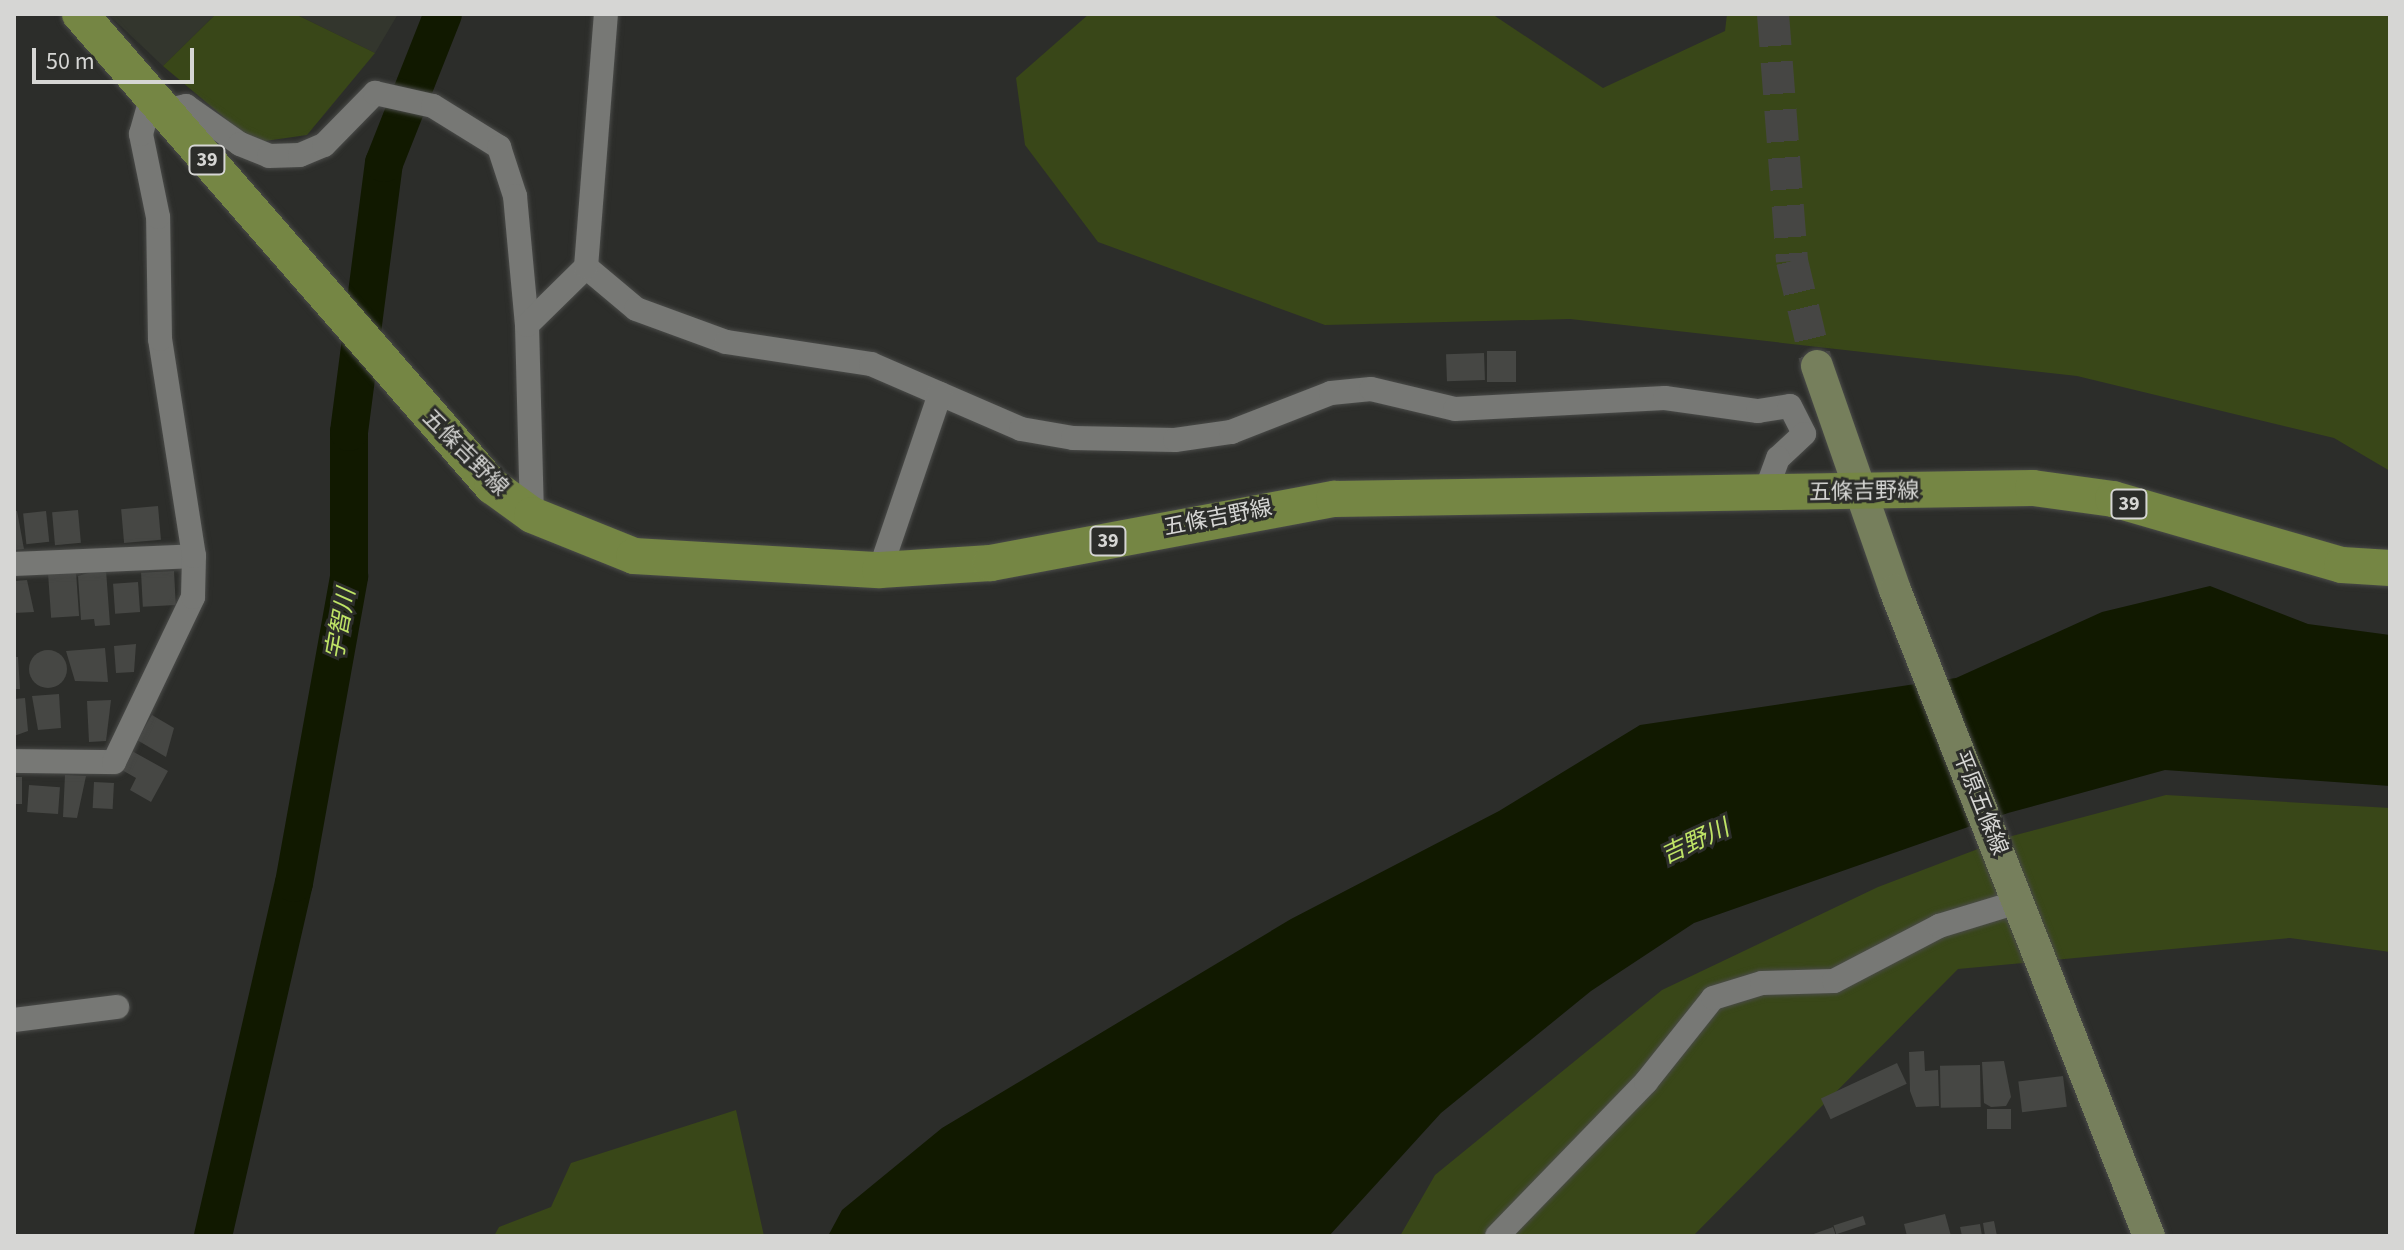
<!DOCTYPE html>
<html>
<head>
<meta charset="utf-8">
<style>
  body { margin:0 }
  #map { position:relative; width:2404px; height:1250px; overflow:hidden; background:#2c2d2a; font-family:"Source Sans 3","Noto Sans JP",sans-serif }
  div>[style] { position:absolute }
  .built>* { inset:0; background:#33362d }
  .green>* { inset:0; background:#394718 }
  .water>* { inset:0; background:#111900 }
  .river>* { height:38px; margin:-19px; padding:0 19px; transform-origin:19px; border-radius:19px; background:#111900 }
  .building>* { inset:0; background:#464744; transform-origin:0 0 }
  .round { border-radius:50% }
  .secondary-tunnel>* { height:32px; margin-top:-16px; transform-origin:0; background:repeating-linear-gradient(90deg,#464644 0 32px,transparent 0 48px) }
  .roads { filter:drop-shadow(0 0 2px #4a4b49) drop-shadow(0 0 2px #4a4b49) }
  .minor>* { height:24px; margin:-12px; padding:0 12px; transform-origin:12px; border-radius:12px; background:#777875 }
  .secondary>* { height:32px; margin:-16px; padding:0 16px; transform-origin:16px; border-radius:16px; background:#767f5c }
  .primary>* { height:36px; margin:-18px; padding:0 18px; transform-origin:18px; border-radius:18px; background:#758644 }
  span { translate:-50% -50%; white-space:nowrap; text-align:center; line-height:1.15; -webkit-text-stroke:6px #2c2d2a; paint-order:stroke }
  .shield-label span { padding:2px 6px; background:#2c2d2a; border:2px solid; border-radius:6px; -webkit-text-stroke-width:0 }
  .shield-label { font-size:20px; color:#d6d6d4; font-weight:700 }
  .street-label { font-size:22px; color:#d6d6d4 }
  .water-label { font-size:24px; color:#bfe466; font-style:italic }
  .frame { position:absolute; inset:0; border:16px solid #d6d6d4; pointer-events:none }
  .scale { position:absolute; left:32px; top:48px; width:162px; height:36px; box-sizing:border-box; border:4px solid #d6d6d4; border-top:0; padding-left:10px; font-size:24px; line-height:28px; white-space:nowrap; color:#d6d6d4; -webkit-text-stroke:6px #2c2d2a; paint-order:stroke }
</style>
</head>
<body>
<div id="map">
  <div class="built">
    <div style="clip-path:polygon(108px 14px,216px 14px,163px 66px)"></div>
    <div style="clip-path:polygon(295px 14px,398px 14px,375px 53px)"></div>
  </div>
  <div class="green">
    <div style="clip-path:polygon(216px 14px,295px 14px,375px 53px,307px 135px,265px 141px,244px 134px,163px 66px)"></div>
    <div style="clip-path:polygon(1089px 14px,1492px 14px,1603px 88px,1725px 31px,1727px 14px,2390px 14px,2390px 471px,2334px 438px,2077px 376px,1570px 319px,1325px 325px,1098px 242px,1025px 145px,1016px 78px)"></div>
    <div style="clip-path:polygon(2166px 795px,2390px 808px,2390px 952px,2290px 938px,1958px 969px,1693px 1236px,1400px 1236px,1435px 1175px,1662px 990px,1878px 887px,2012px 836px)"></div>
    <div style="clip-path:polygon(736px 1110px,764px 1236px,494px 1236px,499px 1227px,551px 1207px,571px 1163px)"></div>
  </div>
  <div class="water">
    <div style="clip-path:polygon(2210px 586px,2308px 624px,2390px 635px,2390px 786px,2165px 770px,2008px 813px,1694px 923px,1591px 991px,1441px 1113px,1329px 1236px,828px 1236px,842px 1210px,942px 1128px,1291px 919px,1499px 811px,1640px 725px,1956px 678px,2102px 612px)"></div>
  </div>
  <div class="river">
    <div style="left:213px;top:1236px;width:362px;rotate:-77.1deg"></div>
    <div style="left:294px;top:883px;width:312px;rotate:-79.8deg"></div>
    <div style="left:349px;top:576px;width:144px;rotate:-90deg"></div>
    <div style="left:349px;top:432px;width:271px;rotate:-82.6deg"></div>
    <div style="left:384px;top:163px;width:160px;rotate:-68.4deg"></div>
  </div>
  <div class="building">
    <div style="left:1487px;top:351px;width:29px;height:31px"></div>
    <div style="left:1484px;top:353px;width:27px;height:38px;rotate:88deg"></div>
    <div style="left:158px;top:506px;width:34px;height:37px;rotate:85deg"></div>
    <div style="left:78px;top:510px;width:33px;height:26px;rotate:85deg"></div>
    <div style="clip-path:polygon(14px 511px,17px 511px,24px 549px,14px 550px)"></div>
    <div style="left:46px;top:511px;width:31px;height:23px;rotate:84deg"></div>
    <div style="clip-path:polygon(99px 570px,106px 570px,110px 625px,95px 626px,94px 619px,81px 620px,78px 576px)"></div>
    <div style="left:174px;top:571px;width:34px;height:33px;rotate:87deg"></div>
    <div style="left:76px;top:572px;width:44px;height:28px;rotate:86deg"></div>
    <div style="clip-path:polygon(27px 580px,34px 612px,14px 613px,14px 581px)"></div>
    <div style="left:138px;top:582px;width:30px;height:25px;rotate:86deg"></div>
    <div style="clip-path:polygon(136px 644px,134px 672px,116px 673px,114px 646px)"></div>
    <div style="clip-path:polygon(105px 648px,108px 682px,75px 681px,66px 651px)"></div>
    <div class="round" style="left:29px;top:650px;width:38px;height:38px"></div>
    <div style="clip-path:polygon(14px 657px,18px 657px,20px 689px,14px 689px)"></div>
    <div style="clip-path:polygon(59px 694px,61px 728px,38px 730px,32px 696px)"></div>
    <div style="clip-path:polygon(25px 698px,28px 731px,14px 736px,14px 699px)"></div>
    <div style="clip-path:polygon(111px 700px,106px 741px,89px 742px,87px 701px)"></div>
    <div style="clip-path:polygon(152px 715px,174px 728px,166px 757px,137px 740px)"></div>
    <div style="clip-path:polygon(132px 751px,168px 771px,151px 802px,130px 790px,136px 778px,122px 770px)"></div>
    <div style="clip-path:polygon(65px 775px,86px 776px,77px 818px,63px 817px)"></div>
    <div style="left:14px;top:777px;width:8px;height:27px"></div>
    <div style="left:94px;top:782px;width:20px;height:26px;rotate:3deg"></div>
    <div style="left:29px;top:785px;width:31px;height:27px;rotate:4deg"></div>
    <div style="clip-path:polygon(1924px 1051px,1925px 1071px,1938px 1070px,1939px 1106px,1916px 1107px,1910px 1091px,1909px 1052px)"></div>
    <div style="clip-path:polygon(2004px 1061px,2011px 1097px,2006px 1106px,1991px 1107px,1984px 1103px,1982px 1062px)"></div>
    <div style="left:1897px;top:1063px;width:23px;height:84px;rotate:65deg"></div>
    <div style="left:1980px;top:1065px;width:42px;height:40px;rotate:89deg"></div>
    <div style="left:2063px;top:1076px;width:31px;height:45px;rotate:83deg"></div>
    <div style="left:2011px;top:1109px;width:20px;height:24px;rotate:90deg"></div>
    <div style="clip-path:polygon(1945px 1214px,1951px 1236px,1907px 1236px,1904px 1224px)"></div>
    <div style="left:1863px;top:1216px;width:9px;height:31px;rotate:72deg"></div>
    <div style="clip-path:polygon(1994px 1221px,1997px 1236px,1985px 1236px,1983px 1223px)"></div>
    <div style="clip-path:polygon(1980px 1224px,1982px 1236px,1962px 1236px,1960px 1227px)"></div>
    <div style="clip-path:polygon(1833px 1227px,1836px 1236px,1808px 1236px)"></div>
  </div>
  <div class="secondary-tunnel">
    <div style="left:1773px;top:14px;width:248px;rotate:85.6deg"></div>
    <div style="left:1792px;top:261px;width:108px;rotate:76.6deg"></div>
  </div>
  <div class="roads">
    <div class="minor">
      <div style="left:166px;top:111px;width:21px;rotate:-14deg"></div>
      <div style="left:186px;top:106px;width:66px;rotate:35.1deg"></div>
      <div style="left:240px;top:144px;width:31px;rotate:22deg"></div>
      <div style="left:269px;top:156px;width:31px;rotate:-2deg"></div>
      <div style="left:300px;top:155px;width:26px;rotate:-23deg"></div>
      <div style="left:324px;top:145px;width:73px;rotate:-45.6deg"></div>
      <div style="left:375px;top:93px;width:59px;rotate:12.6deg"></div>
      <div style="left:433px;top:106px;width:78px;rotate:31.8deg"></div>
      <div style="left:499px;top:147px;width:52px;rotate:71.9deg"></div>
      <div style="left:515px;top:196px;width:130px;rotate:84.7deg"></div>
      <div style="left:527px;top:325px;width:190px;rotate:88.5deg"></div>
      <div style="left:586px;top:267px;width:65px;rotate:40deg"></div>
      <div style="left:636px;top:309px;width:96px;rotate:20.1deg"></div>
      <div style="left:726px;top:342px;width:147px;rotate:8.6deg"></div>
      <div style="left:871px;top:364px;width:163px;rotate:23.4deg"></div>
      <div style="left:1021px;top:429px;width:53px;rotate:9.8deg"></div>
      <div style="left:1073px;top:438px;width:102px;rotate:1.1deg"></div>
      <div style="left:1175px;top:440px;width:57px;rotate:-8.1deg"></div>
      <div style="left:1231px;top:432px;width:107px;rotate:-21.3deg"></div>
      <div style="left:1331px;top:393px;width:40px;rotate:-5.7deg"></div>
      <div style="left:1371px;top:389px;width:86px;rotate:13.4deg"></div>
      <div style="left:1455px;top:409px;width:210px;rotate:-3deg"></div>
      <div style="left:1665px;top:398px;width:94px;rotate:8deg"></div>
      <div style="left:1758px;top:411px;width:32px;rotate:-9deg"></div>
      <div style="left:1790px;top:406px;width:31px;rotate:63deg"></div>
      <div style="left:1804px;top:434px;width:35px;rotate:137deg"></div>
      <div style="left:1778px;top:458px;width:38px;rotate:110deg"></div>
      <div style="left:527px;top:325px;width:83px;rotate:-44.5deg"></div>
      <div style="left:586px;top:267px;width:254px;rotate:-85.5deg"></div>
      <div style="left:14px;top:564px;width:180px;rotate:-2.5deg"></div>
      <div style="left:880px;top:570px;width:186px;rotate:-71.2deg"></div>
      <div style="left:14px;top:761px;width:100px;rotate:0.6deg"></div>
      <div style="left:114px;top:762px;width:183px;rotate:-64.4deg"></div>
      <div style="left:193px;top:597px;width:41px;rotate:-88.6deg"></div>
      <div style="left:194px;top:556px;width:220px;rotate:-98.9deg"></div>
      <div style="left:160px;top:339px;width:122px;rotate:-90.9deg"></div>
      <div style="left:158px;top:217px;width:85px;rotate:-101.6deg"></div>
      <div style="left:141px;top:134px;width:41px;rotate:-74.2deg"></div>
      <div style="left:14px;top:1020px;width:104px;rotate:-7.2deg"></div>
      <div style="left:1497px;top:1236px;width:214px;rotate:-45.9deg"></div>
      <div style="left:1646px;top:1082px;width:107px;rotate:-51.4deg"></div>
      <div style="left:1713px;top:998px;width:51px;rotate:-17deg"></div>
      <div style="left:1762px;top:983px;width:72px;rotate:-1.6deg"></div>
      <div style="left:1834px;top:981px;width:119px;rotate:-27.6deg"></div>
      <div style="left:1939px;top:926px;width:86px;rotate:-17deg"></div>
    </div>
    <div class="secondary">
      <div style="left:1817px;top:366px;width:237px;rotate:70.8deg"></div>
      <div style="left:1895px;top:590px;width:694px;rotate:68.54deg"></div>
    </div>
    <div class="primary">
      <div style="left:80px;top:14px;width:627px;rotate:48.88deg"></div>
      <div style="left:492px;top:486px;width:49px;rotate:35.9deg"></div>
      <div style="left:532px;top:515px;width:110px;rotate:21.9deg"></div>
      <div style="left:634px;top:556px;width:246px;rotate:3.3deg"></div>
      <div style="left:880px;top:570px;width:111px;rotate:-3.6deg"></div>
      <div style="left:991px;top:563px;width:349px;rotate:-10.6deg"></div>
      <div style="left:1334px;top:499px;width:699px;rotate:-0.9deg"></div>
      <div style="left:2033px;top:488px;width:81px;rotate:7.8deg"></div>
      <div style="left:2113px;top:499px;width:238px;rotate:16.1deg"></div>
      <div style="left:2342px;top:565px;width:48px;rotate:3.6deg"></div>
    </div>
  </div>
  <div class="shield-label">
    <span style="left:207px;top:160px">39</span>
    <span style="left:2129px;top:504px">39</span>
    <span style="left:1108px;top:541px">39</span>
  </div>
  <div class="street-label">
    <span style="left:465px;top:453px;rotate:45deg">五條吉野線</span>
    <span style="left:1864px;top:492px;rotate:-1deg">五條吉野線</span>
    <span style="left:1218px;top:518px;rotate:-11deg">五條吉野線</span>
    <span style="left:1980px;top:803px;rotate:68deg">平原五條線</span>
  </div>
  <div class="water-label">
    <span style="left:341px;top:624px;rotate:-80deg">宇智川</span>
    <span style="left:1695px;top:842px;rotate:-25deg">吉野川</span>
  </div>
  <div class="frame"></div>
  <div class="scale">50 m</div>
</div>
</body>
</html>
